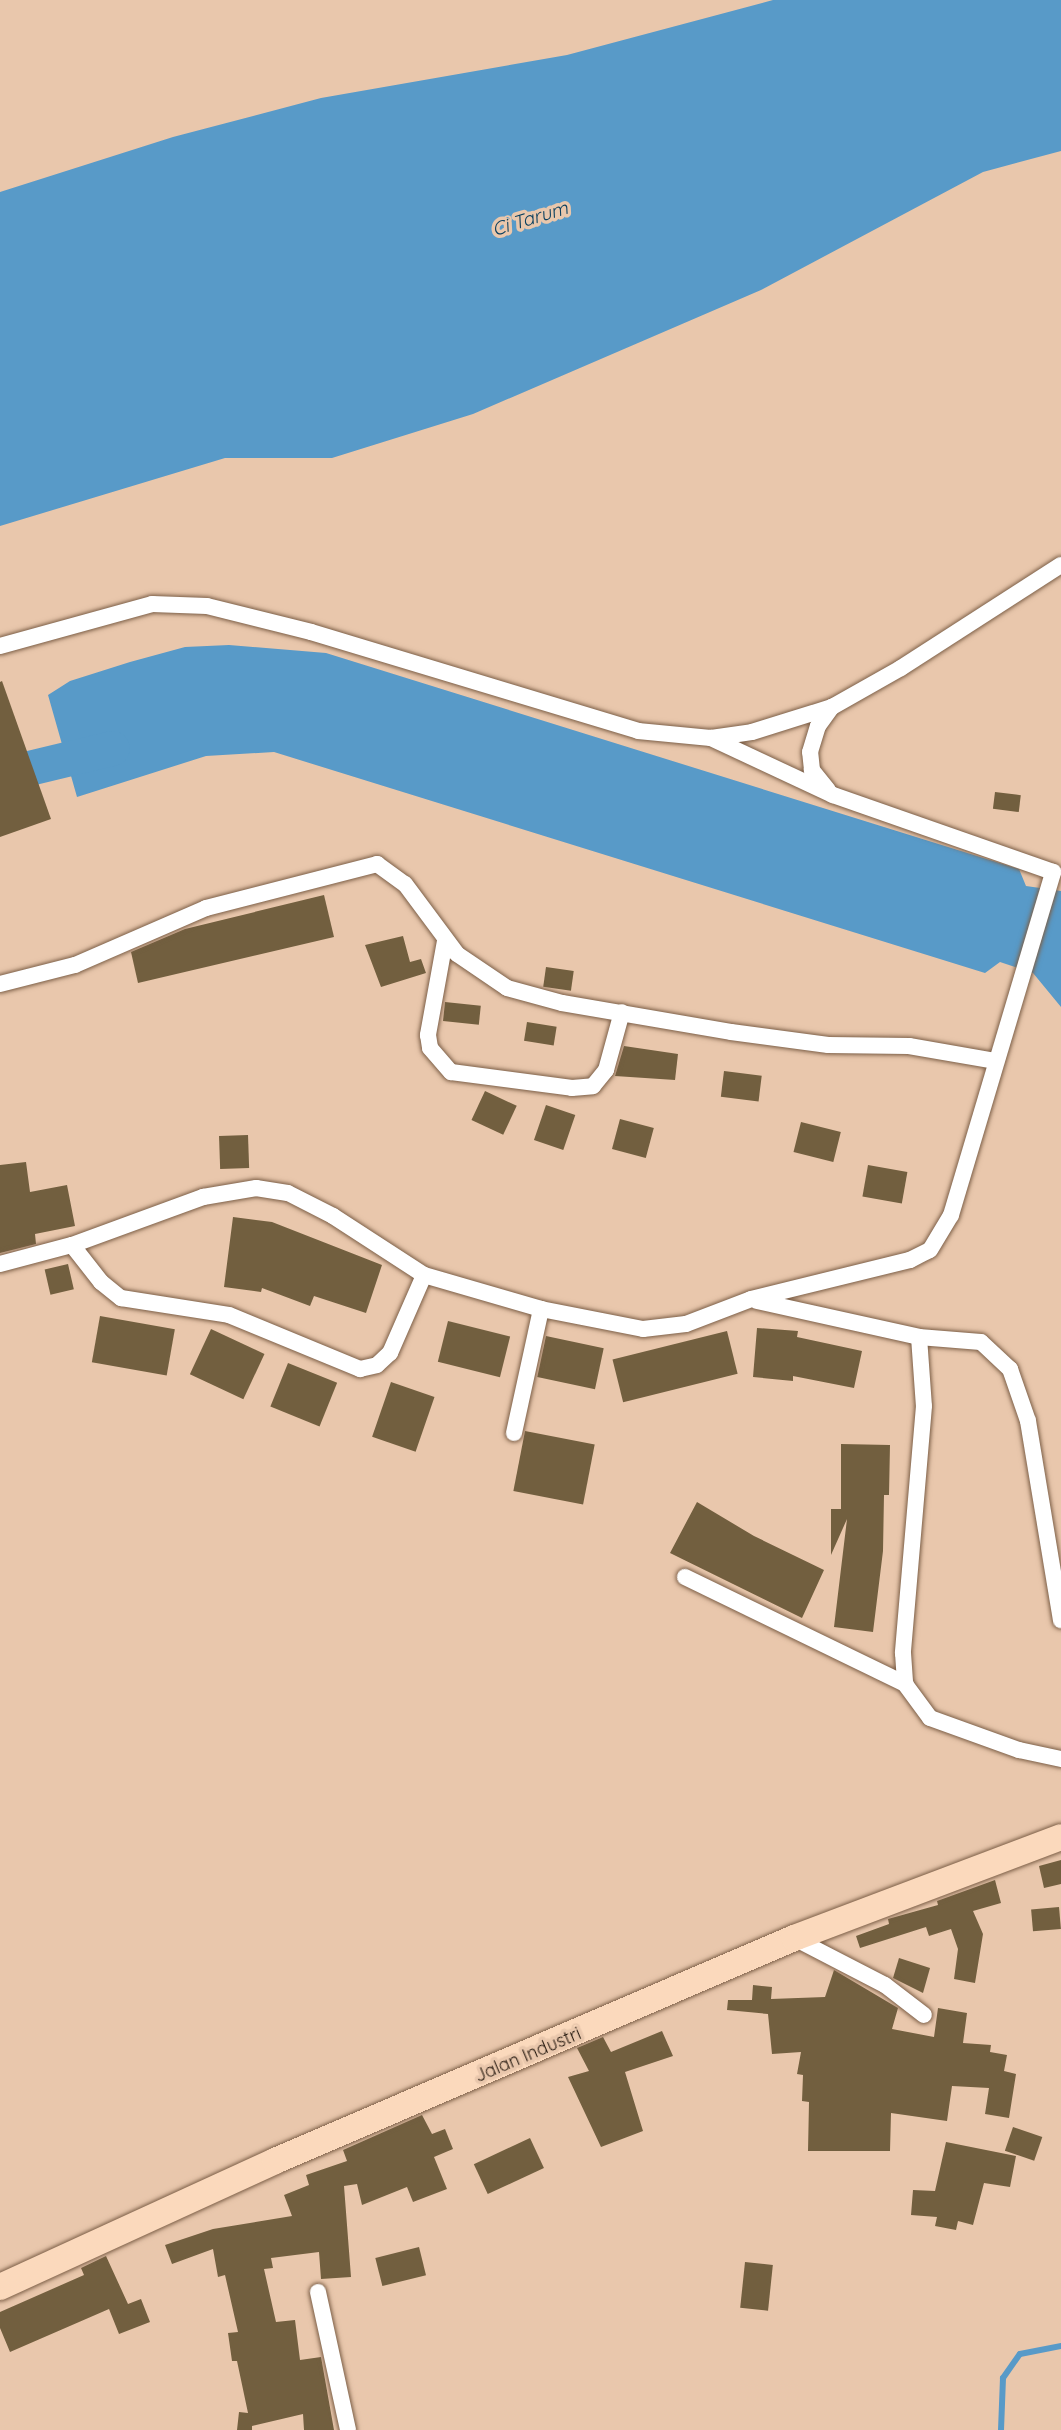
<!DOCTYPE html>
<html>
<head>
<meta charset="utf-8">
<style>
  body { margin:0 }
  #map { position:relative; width:1061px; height:2430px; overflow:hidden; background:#e9c7ac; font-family:Quicksand,sans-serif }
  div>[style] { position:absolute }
  .water>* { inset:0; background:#589ac8 }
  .stream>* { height:6px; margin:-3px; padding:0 3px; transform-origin:3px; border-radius:3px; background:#589ac8 }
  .river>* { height:35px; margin:-17.5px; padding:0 17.5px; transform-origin:17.5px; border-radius:17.5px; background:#589ac8 }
  .building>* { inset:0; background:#725f3f; transform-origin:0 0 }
  .roads { filter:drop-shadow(0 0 2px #7c5f47) drop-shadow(0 0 2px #7c5f47) }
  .street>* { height:16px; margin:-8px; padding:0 8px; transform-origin:8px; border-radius:8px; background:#fff }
  .primary>* { height:26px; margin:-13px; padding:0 13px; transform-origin:13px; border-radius:13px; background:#fbd9bc }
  span { translate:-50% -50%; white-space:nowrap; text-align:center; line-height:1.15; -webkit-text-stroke:7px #e9c7ac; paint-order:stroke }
  .street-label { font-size:18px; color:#25190f }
  .water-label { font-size:19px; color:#0b405f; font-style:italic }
</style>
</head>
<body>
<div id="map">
  <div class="water">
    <div style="clip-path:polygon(773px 0,1061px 0,1061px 151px,983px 172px,761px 290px,473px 414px,332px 458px,225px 458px,0 526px,0 192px,173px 137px,321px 98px,567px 55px)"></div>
    <div style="clip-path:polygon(229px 645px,326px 653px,1019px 869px,1026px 886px,1061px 891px,1061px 1007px,1033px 973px,1000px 962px,985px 973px,274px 752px,206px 756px,77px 797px,48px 695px,70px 681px,130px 662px,185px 647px)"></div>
  </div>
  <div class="stream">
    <div style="left:1001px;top:2430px;width:52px;rotate:-87.8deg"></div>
    <div style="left:1003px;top:2378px;width:29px;rotate:-55deg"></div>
    <div style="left:1020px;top:2354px;width:42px;rotate:-11deg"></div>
  </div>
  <div class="river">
    <div style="left:0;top:775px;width:115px;rotate:-13.6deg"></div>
  </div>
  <div class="building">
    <div style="clip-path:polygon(2px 681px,51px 819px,0 837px,0 682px)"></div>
    <div style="left:995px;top:792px;width:26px;height:17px;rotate:7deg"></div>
    <div style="clip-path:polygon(324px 895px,334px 937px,138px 983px,131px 952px,185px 929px)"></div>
    <div style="clip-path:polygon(403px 936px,410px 962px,421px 959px,426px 973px,381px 987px,365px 945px)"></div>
    <div style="left:546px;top:967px;width:28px;height:20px;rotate:8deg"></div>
    <div style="left:445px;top:1002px;width:36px;height:19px;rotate:6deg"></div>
    <div style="left:527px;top:1022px;width:30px;height:19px;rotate:9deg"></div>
    <div style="clip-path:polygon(624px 1046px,678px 1054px,675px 1080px,615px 1076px)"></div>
    <div style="left:724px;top:1071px;width:38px;height:26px;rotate:7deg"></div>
    <div style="left:485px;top:1091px;width:35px;height:32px;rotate:25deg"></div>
    <div style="left:546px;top:1105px;width:31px;height:37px;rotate:19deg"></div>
    <div style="left:620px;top:1119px;width:35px;height:31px;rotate:15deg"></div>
    <div style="left:801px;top:1122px;width:41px;height:31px;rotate:14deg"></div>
    <div style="left:248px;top:1135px;width:33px;height:29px;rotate:88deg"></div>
    <div style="clip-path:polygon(26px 1162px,30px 1192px,67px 1185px,75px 1226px,35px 1234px,36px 1244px,0 1253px,0 1165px)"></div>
    <div style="left:868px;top:1165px;width:40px;height:32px;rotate:10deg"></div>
    <div style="clip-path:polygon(233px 1217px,272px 1222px,382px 1265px,366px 1313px,314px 1296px,310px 1306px,262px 1288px,261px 1292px,224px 1287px)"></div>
    <div style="left:68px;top:1264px;width:26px;height:24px;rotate:77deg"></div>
    <div style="left:100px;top:1316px;width:76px;height:47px;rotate:10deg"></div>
    <div style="left:448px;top:1321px;width:64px;height:42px;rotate:14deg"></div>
    <div style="clip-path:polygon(757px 1328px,798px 1331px,797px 1337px,862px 1351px,854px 1388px,793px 1376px,793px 1381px,753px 1377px)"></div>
    <div style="left:211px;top:1329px;width:59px;height:50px;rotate:25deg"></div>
    <div style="left:727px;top:1331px;width:44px;height:118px;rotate:76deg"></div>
    <div style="left:546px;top:1336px;width:59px;height:42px;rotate:12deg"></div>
    <div style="left:288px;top:1363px;width:53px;height:47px;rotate:22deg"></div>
    <div style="left:391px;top:1382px;width:46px;height:58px;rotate:19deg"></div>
    <div style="left:525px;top:1431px;width:71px;height:61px;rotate:11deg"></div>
    <div style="clip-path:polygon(841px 1444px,890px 1445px,889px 1495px,884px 1495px,883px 1551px,873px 1632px,834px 1627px,847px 1519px,831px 1555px,831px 1509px,841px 1509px)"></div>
    <div style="clip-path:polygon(697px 1502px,754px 1536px,824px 1570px,802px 1618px,670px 1553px)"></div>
    <div style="clip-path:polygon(1061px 1860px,1061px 1884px,1044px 1888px,1039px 1866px)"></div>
    <div style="clip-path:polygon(995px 1880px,1001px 1903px,973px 1911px,983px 1934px,975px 1983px,954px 1979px,958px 1949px,951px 1929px,929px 1936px,926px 1927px,860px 1948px,856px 1936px,889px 1924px,888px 1919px,938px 1905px,937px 1901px)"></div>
    <div style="left:1059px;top:1907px;width:22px;height:28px;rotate:85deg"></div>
    <div style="clip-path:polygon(899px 1958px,930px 1968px,923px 1993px,893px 1978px)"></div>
    <div style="clip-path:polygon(834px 1970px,898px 2008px,892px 2029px,934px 2037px,938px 2008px,967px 2013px,963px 2043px,991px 2045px,990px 2052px,1007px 2055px,1004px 2071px,1016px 2074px,1009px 2118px,985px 2114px,989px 2088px,952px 2086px,947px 2121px,891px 2113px,890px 2151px,808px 2151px,809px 2102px,802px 2101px,803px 2075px,797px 2074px,801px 2052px,772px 2054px,768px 2014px,727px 2010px,728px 2000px,752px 2000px,753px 1985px,772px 1987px,771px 1999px,825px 1997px)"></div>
    <div style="clip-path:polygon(662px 2031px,673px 2056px,625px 2072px,643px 2131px,601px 2147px,568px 2077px,589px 2071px,577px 2048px,603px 2037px,611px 2052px)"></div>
    <div style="clip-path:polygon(422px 2115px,432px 2134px,445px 2129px,453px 2149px,434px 2157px,447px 2189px,413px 2202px,407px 2187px,362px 2205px,357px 2184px,344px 2186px,351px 2277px,321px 2279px,319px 2252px,271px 2258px,273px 2268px,264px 2269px,276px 2322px,295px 2320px,300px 2360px,321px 2357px,334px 2430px,304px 2430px,303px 2414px,252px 2426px,252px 2430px,237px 2430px,239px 2412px,248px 2413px,237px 2361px,232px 2361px,228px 2333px,238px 2332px,225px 2275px,218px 2277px,213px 2249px,172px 2264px,165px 2245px,213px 2229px,292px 2216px,284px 2195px,309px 2185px,306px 2175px,347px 2161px,343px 2150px)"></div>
    <div style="left:1013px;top:2127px;width:31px;height:25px;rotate:19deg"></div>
    <div style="left:530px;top:2138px;width:33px;height:62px;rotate:65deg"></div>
    <div style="clip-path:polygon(946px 2142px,1016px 2156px,1010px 2187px,984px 2183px,973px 2225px,958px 2221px,956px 2230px,935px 2226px,937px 2217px,911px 2215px,913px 2190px,935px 2191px)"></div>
    <div style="left:419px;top:2247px;width:29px;height:45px;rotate:76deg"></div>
    <div style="clip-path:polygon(106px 2256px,128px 2304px,141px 2299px,150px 2322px,119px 2334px,109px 2309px,10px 2352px,0 2328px,0 2312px,84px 2275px,81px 2268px)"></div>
    <div style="left:745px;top:2262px;width:28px;height:46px;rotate:6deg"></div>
  </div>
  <div class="roads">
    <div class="street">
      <div style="left:0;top:646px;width:158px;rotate:-15.4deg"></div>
      <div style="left:152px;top:604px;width:55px;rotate:2.1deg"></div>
      <div style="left:207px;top:606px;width:107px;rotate:14deg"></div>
      <div style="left:311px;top:632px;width:342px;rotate:16.8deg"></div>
      <div style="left:638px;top:731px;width:73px;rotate:5.5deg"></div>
      <div style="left:711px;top:738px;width:41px;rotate:-8.3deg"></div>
      <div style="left:752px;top:732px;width:84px;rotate:-17.4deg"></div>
      <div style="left:832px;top:707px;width:79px;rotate:-29.5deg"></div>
      <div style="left:901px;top:668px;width:190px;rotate:-32.8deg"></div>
      <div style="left:828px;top:790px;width:26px;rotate:-129deg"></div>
      <div style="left:812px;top:770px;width:18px;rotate:-96deg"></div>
      <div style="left:810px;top:752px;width:27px;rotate:-73deg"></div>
      <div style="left:818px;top:726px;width:24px;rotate:-54deg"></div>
      <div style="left:445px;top:941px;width:96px;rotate:100.3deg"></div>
      <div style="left:428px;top:1035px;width:13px;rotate:81deg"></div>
      <div style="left:430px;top:1048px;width:32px;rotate:49deg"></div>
      <div style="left:451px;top:1072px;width:122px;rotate:7.5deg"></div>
      <div style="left:572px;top:1088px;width:21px;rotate:-5deg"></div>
      <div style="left:593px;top:1086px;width:21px;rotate:-51deg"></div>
      <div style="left:606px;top:1070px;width:60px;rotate:-74.6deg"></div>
      <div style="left:0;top:984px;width:77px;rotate:-14.2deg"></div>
      <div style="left:75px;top:965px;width:143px;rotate:-23.5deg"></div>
      <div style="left:206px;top:908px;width:177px;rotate:-14.4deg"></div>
      <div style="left:377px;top:864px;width:34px;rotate:36deg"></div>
      <div style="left:405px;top:884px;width:87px;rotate:53.4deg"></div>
      <div style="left:457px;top:954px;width:60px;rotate:34.2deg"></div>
      <div style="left:507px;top:988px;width:57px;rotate:15.3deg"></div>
      <div style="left:562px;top:1003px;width:171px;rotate:9.7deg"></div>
      <div style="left:731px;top:1032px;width:98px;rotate:7.6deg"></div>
      <div style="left:828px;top:1045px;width:81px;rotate:0.7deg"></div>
      <div style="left:909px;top:1046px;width:87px;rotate:9.9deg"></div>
      <div style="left:72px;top:1245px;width:47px;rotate:51.9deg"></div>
      <div style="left:101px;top:1282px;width:26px;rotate:39deg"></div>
      <div style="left:121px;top:1298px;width:109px;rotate:8.9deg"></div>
      <div style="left:229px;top:1315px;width:142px;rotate:22.4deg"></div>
      <div style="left:360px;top:1369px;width:17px;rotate:-13deg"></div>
      <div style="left:377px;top:1365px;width:18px;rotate:-43deg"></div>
      <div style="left:390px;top:1353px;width:85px;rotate:-66.4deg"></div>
      <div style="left:0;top:1264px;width:74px;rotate:-14.8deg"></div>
      <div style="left:72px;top:1245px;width:140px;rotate:-20.1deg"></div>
      <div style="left:203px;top:1197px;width:54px;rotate:-9.6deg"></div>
      <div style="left:256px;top:1188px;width:32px;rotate:9deg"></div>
      <div style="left:288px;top:1193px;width:51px;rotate:27.1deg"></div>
      <div style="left:333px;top:1216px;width:108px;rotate:33deg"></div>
      <div style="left:424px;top:1275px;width:122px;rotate:16.2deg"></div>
      <div style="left:541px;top:1309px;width:104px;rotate:11.1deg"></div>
      <div style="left:643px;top:1329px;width:43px;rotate:-6.6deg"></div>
      <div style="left:686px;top:1324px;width:70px;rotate:-21deg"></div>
      <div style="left:751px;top:1299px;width:164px;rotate:-13.8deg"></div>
      <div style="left:910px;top:1260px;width:22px;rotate:-27deg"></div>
      <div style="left:930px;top:1250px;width:41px;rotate:-59deg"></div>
      <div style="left:951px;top:1215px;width:358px;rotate:-73.4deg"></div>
      <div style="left:1053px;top:872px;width:233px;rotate:-160.7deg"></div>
      <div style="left:833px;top:795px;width:135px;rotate:-155deg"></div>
      <div style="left:757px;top:1301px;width:166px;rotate:12.5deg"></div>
      <div style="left:919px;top:1337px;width:69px;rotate:85.9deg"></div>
      <div style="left:924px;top:1406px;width:248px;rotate:94.9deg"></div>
      <div style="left:903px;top:1653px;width:31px;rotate:86deg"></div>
      <div style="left:905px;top:1684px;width:42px;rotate:53.7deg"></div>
      <div style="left:930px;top:1718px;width:95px;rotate:19.8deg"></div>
      <div style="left:1019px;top:1750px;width:43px;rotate:12.1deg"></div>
      <div style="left:919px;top:1337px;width:62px;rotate:4.6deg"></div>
      <div style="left:981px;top:1342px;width:40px;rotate:43deg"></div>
      <div style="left:1010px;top:1369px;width:55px;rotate:70.9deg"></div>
      <div style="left:1028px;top:1421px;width:202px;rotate:80.6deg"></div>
      <div style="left:514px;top:1433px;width:127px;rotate:-77.7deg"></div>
      <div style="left:685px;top:1577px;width:245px;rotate:25.9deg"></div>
      <div style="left:794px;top:1938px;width:102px;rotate:27.3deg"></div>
      <div style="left:885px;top:1985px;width:49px;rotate:37.6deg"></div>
      <div style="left:318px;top:2292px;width:141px;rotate:77.7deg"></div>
    </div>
    <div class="primary">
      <div style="left:0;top:2287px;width:302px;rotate:-24.6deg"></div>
      <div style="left:275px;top:2161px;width:565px;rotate:-23.25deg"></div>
      <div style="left:794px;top:1938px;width:285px;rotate:-20.7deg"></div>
    </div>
  </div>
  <div class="street-label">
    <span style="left:528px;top:2055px;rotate:-23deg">Jalan Industri</span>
  </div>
  <div class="water-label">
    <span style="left:530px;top:219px;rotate:-17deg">Ci Tarum</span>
  </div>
</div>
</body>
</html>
